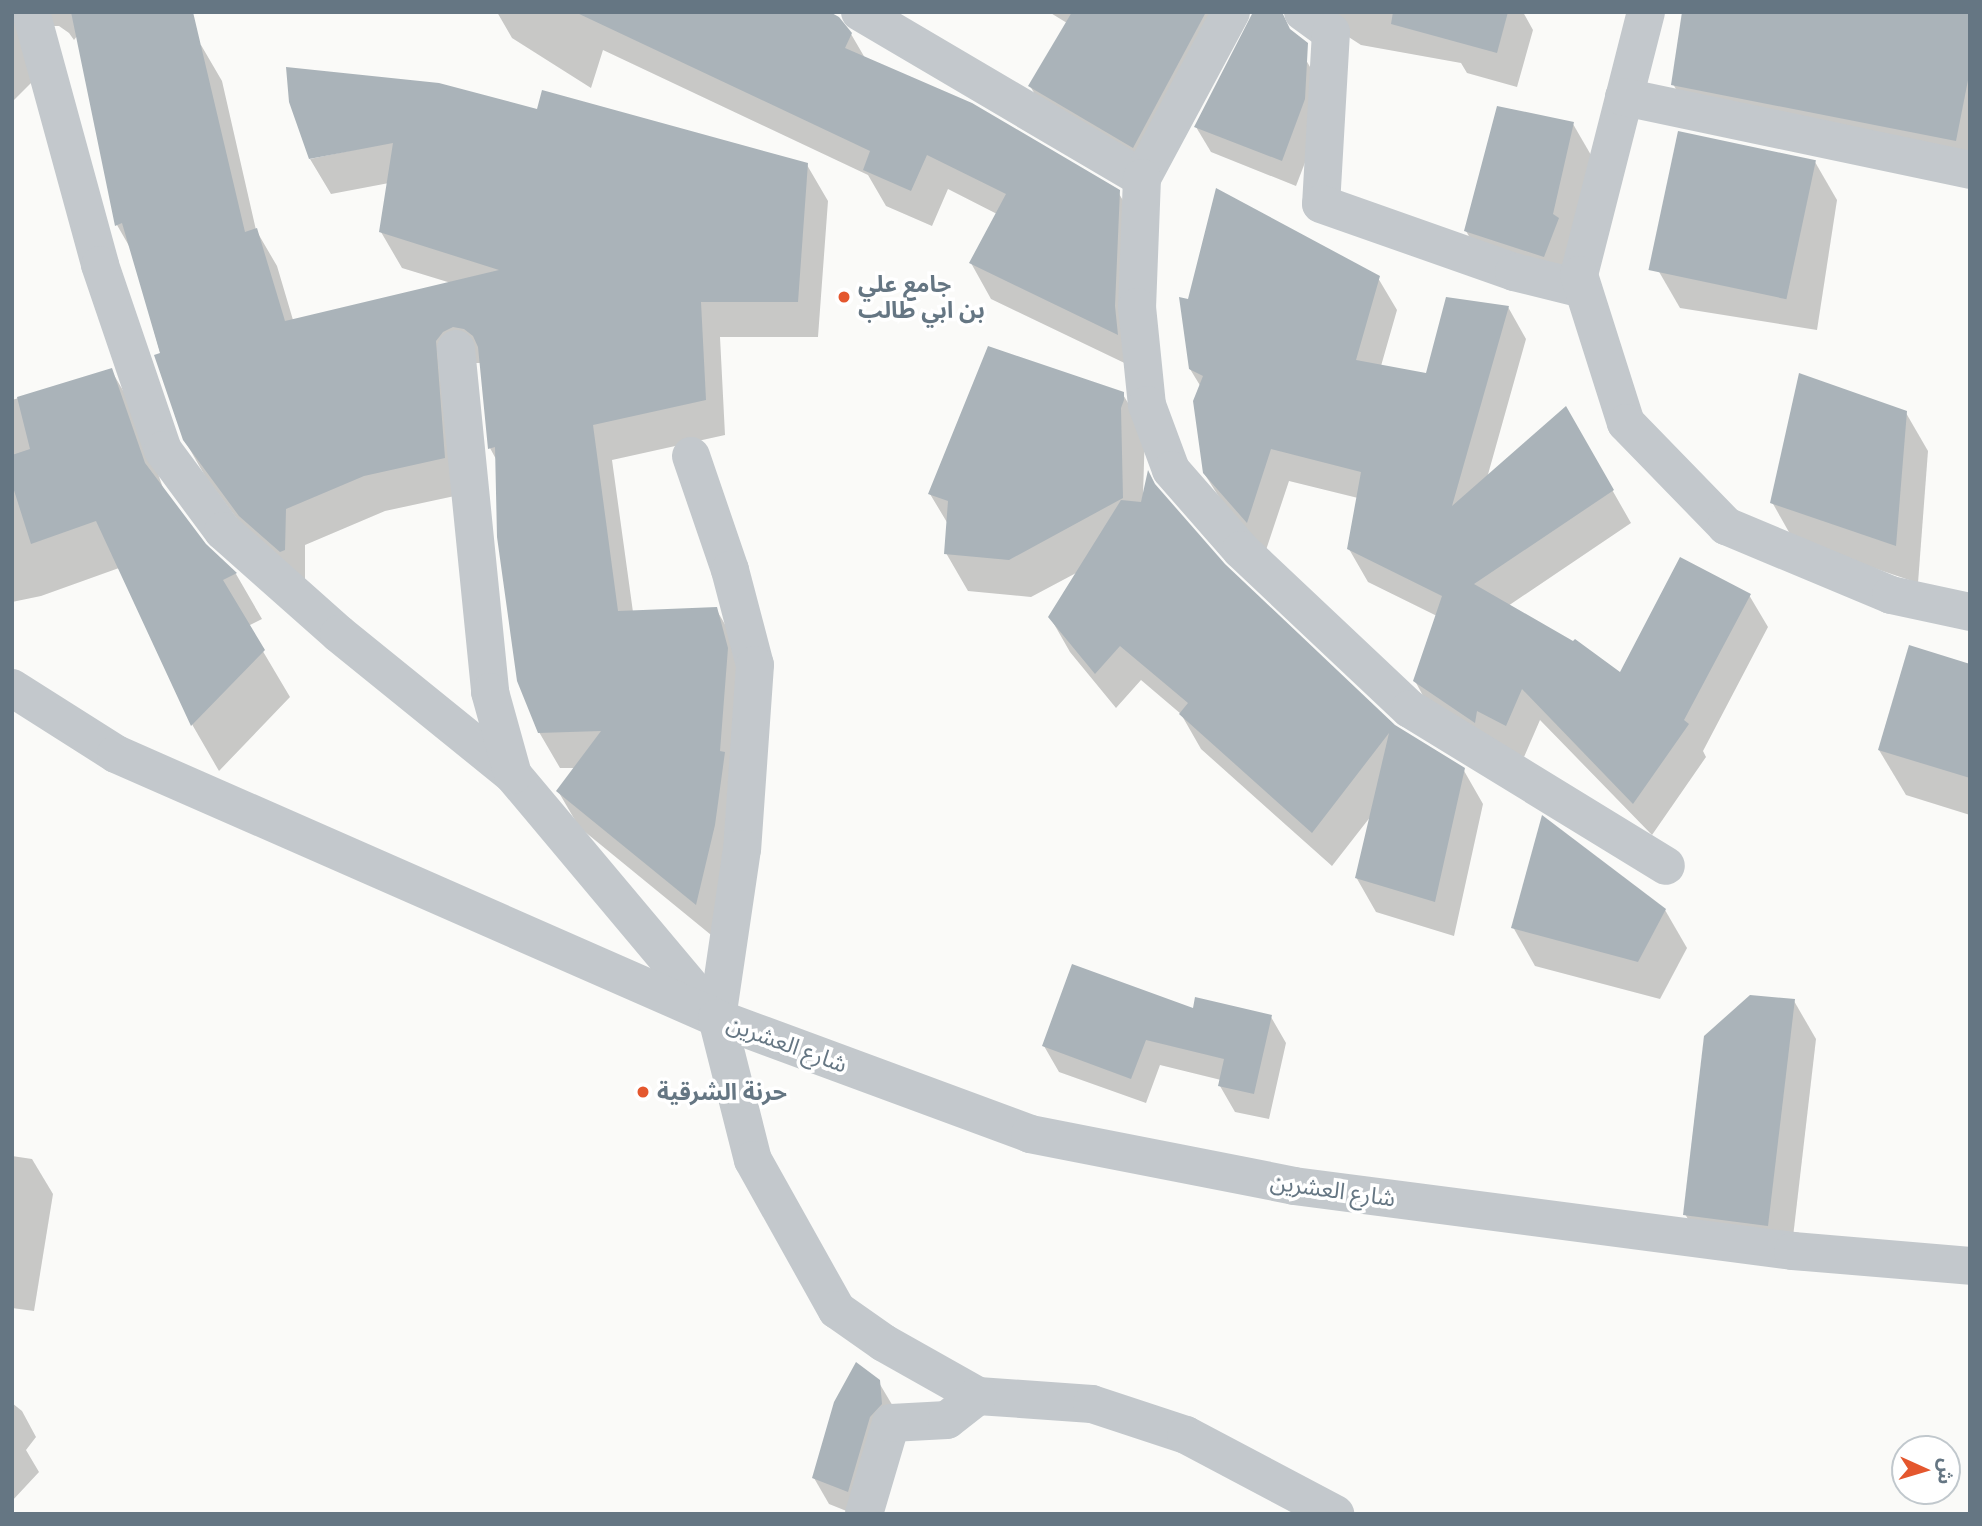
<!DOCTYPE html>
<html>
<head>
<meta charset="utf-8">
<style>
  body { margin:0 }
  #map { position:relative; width:1982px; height:1526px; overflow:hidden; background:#fafaf8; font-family:"Space Grotesk","Noto Sans Arabic",sans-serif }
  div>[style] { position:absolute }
  .shadow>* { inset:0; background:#0003 }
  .building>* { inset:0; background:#aab3b9; transform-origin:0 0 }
  .street>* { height:38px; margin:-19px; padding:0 19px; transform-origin:19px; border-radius:19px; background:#c3c8cc }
  .dots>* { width:19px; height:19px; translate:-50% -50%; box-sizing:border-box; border:4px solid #fff; border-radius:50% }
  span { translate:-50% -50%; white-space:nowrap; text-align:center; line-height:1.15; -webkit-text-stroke:7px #fff; paint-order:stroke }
  .poi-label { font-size:23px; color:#657683; font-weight:700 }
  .left { translate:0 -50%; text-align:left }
  .street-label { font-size:23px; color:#657683 }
  .frame { position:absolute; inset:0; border:14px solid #657683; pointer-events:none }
  .north { position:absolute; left:1891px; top:1435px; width:70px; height:70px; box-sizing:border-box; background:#fff; border:2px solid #c1c8cd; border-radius:50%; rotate:94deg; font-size:19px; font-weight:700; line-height:28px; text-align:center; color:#657683 }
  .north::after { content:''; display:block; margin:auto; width:24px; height:32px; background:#e4572e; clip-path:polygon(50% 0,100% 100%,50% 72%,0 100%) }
</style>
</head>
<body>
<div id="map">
  <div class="shadow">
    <div style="clip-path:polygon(12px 12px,171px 12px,182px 49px,201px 45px,222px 81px,256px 230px,277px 266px,293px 320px,451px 283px,402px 268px,381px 232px,389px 183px,331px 194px,310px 159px,538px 111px,807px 165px,828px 201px,818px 337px,720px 337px,725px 435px,612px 460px,633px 612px,716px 609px,737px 645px,748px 685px,716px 939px,579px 827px,558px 791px,576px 768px,560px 768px,539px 732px,497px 461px,490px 448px,481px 363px,474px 363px,464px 494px,385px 511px,305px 545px,305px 586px,262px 552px,205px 476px,184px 439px,132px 251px,117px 225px,77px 36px,74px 40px,69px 33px,59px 26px,47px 26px,36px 78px,12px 102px)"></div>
    <div style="clip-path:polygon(497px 12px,826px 12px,851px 34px,865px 58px,1118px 192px,1139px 228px,1137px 369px,991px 299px,971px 263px,997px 214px,948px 189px,932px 226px,886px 206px,868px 175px,603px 50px,591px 88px,512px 38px)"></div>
    <div style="clip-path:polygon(1049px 12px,1231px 12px,1154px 182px,1051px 121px,1030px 86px,1067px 23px)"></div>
    <div style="clip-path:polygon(1332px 12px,1523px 12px,1533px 30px,1517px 87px,1467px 73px,1461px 63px,1361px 45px,1344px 34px)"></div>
    <div style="clip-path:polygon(1970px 12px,1970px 176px,1695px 122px,1673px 84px)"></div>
    <div style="clip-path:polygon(1306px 60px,1321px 86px,1319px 126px,1296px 186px,1211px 152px,1196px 127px)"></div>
    <div style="clip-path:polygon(1573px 124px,1595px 162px,1566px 294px,1488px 269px,1466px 231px)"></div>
    <div style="clip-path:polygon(1815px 162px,1837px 200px,1817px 330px,1680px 308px,1658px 270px)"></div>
    <div style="clip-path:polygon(1378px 278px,1397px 310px,1381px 366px,1427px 375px,1508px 307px,1526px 339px,1487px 478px,1566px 409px,1631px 523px,1508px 606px,1621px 675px,1749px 595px,1768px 627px,1703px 751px,1706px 757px,1652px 835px,1540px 720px,1524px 757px,1433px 714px,1415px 681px,1437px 616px,1368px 582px,1349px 549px,1358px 498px,1289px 481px,1265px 553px,1224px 505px,1204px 473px,1201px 387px,1190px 369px,1190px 301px)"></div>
    <div style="clip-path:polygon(111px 370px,138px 416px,164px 491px,204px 545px,236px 574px,262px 619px,248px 626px,290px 697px,219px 771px,193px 726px,119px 568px,41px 596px,12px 602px,12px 400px)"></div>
    <div style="clip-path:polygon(1122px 393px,1145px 431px,1143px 495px,1157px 490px,1223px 566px,1394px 726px,1463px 769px,1483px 804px,1454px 936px,1376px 912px,1356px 877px,1371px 816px,1332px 866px,1201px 749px,1181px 714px,1141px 680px,1116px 708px,1070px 652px,1050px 617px,1078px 572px,1031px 597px,968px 591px,946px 553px,948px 524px,930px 494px)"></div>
    <div style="clip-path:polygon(1906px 413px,1928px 451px,1918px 583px,1794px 541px,1772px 502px)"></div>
    <div style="clip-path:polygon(1970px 666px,1970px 815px,1906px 795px,1879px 750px)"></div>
    <div style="clip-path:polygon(1665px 910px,1687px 948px,1660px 999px,1535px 966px,1513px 927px)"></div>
    <div style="clip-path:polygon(1794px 1001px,1816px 1039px,1790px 1263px,1707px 1252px,1685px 1214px)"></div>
    <div style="clip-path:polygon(1271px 1017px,1286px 1043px,1269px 1119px,1235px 1112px,1220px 1086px,1221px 1080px,1160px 1065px,1146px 1103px,1059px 1072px,1044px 1046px)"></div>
    <div style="clip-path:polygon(12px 1156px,32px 1159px,53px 1194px,34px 1311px,12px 1308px)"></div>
    <div style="clip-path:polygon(878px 1381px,894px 1408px,854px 1514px,829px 1504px,814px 1478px)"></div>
    <div style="clip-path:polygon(12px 1403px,22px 1411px,36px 1437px,26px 1450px,39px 1472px,12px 1501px)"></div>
  </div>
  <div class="building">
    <div style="clip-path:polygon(71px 12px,193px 12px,245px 232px,257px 228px,285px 321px,499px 270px,379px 232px,393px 143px,309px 159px,289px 102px,286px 67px,439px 83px,537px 109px,542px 90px,808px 163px,798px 302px,701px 302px,706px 400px,593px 425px,618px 611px,717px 607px,728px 648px,720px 751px,725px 752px,715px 825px,696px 905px,556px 791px,601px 731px,538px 733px,517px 681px,497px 537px,495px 447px,488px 449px,478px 347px,473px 336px,464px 329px,453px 327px,443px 332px,436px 341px,445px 458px,364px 476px,286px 509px,285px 550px,280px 552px,239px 516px,183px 440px,154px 355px,160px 353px,122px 223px,115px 226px)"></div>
    <div style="clip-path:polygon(575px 12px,830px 12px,839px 17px,852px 33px,845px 48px,972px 103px,1120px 190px,1115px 306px,1118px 335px,969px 263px,1006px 194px,927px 155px,911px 191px,863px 170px,870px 151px)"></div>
    <div style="clip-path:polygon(1072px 12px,1206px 12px,1133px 148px,1028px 86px)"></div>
    <div style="clip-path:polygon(1253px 12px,1282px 12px,1290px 29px,1308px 43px,1305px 99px,1282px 161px,1194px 127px)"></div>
    <div style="clip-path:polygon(1393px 12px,1508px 12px,1497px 53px,1391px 24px)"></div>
    <div style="clip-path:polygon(1682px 12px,1970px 12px,1970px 70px,1956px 141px,1671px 85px)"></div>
    <div style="clip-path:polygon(1497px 106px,1574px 122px,1553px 214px,1559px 218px,1544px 257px,1464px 231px)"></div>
    <div style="left:1678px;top:131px;width:141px;height:142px;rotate:12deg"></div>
    <div style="clip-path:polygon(1216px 188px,1380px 276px,1356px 360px,1426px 373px,1446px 297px,1509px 306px,1452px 506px,1566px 406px,1614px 490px,1474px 584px,1573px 641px,1575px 639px,1620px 672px,1680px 557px,1751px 594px,1684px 720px,1689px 724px,1633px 804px,1522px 689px,1506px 726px,1477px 711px,1475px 723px,1413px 681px,1442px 596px,1347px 549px,1361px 472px,1271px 449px,1247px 523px,1203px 473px,1193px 401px,1203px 376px,1189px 369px,1179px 297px,1188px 299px)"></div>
    <div style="clip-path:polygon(988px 346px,1124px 392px,1124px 400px,1121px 408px,1123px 498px,1009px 560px,944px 554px,948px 501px,928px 494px)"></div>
    <div style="clip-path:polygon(112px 368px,145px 463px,206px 544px,237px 573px,223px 580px,265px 650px,191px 726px,96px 521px,31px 544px,12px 484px,12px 455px,30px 449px,17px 397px)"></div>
    <div style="clip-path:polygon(1799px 373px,1907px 411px,1896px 546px,1770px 503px)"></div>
    <div style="clip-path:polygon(1148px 470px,1155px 484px,1225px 564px,1395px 725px,1465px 768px,1435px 902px,1355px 878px,1389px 733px,1312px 833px,1179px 714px,1188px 703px,1120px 646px,1095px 674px,1048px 617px,1121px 500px,1141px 502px)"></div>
    <div style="clip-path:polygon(1909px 645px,1970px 664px,1970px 778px,1878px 750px)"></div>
    <div style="clip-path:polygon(1542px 815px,1666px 909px,1638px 962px,1511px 928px)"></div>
    <div style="clip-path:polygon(1072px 964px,1193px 1008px,1195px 997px,1272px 1015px,1254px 1094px,1218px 1086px,1224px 1059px,1146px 1040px,1131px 1079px,1042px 1046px)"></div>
    <div style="clip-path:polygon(1750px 995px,1795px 999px,1768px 1226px,1683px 1215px,1704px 1036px)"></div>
    <div style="clip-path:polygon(856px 1362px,880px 1380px,882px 1404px,870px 1417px,848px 1492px,812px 1478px,834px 1402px)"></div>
  </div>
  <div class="street">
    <div style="left:31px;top:12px;width:262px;rotate:74.7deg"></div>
    <div style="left:100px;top:265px;width:195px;rotate:71.2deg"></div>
    <div style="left:163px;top:450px;width:101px;rotate:53.5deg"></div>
    <div style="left:223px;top:531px;width:155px;rotate:41.6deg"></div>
    <div style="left:339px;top:634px;width:224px;rotate:39deg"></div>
    <div style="left:513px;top:775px;width:317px;rotate:50deg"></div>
    <div style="left:717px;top:1018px;width:334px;rotate:20.3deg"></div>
    <div style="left:1030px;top:1134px;width:269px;rotate:11.1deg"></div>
    <div style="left:1294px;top:1186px;width:503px;rotate:7.42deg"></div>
    <div style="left:1793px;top:1251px;width:178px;rotate:4.8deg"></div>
    <div style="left:860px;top:12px;width:327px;rotate:30.5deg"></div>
    <div style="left:1231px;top:12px;width:188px;rotate:118.2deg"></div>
    <div style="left:1142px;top:178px;width:129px;rotate:92.2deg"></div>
    <div style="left:1137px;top:307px;width:99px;rotate:84.2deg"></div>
    <div style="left:1147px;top:405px;width:69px;rotate:69.7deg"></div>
    <div style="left:1171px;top:470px;width:106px;rotate:48.8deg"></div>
    <div style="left:1241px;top:550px;width:232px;rotate:43.3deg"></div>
    <div style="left:1410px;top:709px;width:300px;rotate:31.5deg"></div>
    <div style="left:1303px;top:12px;width:34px;rotate:36deg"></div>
    <div style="left:1331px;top:32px;width:172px;rotate:93.3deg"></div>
    <div style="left:1321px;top:204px;width:205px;rotate:19.4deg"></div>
    <div style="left:1514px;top:272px;width:71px;rotate:13.8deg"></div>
    <div style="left:1646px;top:12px;width:271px;rotate:104.3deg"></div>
    <div style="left:1579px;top:275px;width:155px;rotate:72.4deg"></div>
    <div style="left:1626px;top:423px;width:144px;rotate:45.8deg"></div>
    <div style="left:1726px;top:526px;width:179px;rotate:22.7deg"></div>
    <div style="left:1891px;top:595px;width:81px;rotate:12.1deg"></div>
    <div style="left:1624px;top:97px;width:354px;rotate:11.9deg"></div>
    <div style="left:456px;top:349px;width:345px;rotate:84.3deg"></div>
    <div style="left:490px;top:692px;width:86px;rotate:74.5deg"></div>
    <div style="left:691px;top:456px;width:120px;rotate:71.1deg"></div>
    <div style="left:730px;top:570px;width:98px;rotate:75.3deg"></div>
    <div style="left:755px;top:665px;width:184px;rotate:94deg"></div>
    <div style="left:742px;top:849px;width:171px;rotate:98.4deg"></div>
    <div style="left:12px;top:688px;width:123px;rotate:32.4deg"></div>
    <div style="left:116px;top:754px;width:656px;rotate:23.71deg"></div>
    <div style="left:717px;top:1018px;width:146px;rotate:75.8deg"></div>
    <div style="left:753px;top:1160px;width:172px;rotate:60.8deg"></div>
    <div style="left:837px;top:1310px;width:57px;rotate:35.1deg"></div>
    <div style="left:884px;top:1343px;width:108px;rotate:29.4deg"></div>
    <div style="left:978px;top:1396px;width:114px;rotate:4deg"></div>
    <div style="left:1092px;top:1404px;width:99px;rotate:18.3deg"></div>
    <div style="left:1186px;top:1435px;width:169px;rotate:27.9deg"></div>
    <div style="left:864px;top:1514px;width:95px;rotate:-73.5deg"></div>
    <div style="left:891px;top:1423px;width:56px;rotate:-3.1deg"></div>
    <div style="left:947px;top:1420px;width:39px;rotate:-38deg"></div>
  </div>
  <div class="dots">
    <div style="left:844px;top:297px;background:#e4572e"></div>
    <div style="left:643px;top:1092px;background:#e4572e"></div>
  </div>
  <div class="poi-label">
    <span class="left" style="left:858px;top:297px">جامع علي<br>بن ابي طالب</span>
    <span class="left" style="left:657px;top:1092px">حرنة الشرقية</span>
  </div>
  <div class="street-label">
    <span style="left:787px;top:1044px;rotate:20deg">شارع العشرين</span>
    <span style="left:1333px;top:1190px;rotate:8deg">شارع العشرين</span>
  </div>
  <div class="frame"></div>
  <div class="north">ش</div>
</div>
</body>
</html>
